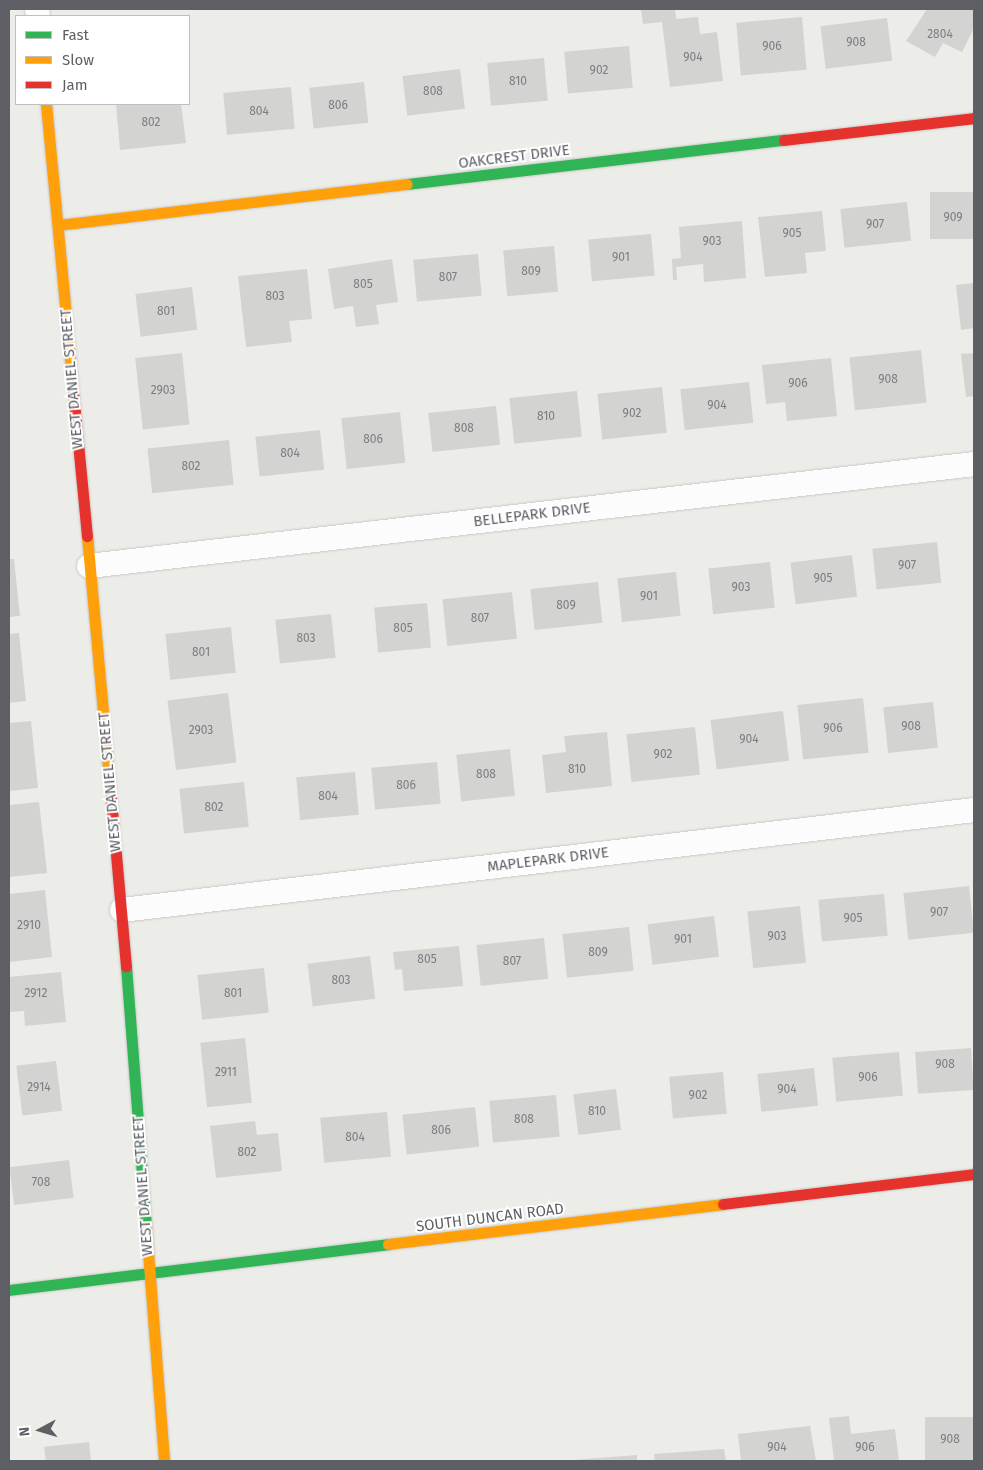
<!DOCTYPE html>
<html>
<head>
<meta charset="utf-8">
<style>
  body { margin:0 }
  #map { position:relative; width:983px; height:1470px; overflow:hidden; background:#ecece8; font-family:"Fira Sans",sans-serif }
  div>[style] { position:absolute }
  .building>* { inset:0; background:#d3d3d1; transform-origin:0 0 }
  .roads { filter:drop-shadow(0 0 1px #c8c8c8) drop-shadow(0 0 1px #c8c8c8) }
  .street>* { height:24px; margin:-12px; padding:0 12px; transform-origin:12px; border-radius:12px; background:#fcfcfc }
  .fast>* { height:11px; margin:-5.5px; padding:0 5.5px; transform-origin:5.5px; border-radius:5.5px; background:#30b455 }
  .slow>* { height:11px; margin:-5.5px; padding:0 5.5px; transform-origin:5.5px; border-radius:5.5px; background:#ff9f0a }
  .jam>* { height:11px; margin:-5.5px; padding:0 5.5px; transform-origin:5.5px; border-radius:5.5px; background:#e5322d }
  span { translate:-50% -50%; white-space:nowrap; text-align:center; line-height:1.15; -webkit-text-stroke:4px #fff; paint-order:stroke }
  .number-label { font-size:12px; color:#7c7d81 }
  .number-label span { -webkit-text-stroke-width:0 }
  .street-label { font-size:15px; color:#5d5f65 }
  .frame { position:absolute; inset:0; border:10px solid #5d5f65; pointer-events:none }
  .legend { position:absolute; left:15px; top:15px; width:175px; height:90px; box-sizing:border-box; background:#fff; border:1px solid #bebfc1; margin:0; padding:6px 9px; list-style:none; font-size:15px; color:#5d5f65 }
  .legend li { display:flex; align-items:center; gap:10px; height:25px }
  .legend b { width:25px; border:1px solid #bebfc1 }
  .north { position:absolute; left:15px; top:1405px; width:50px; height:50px; -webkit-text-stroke:4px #fff; paint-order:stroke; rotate:264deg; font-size:14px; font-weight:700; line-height:20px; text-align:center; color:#5d5f65 }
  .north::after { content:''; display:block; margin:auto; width:18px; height:22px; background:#5d5f65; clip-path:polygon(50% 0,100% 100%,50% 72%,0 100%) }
</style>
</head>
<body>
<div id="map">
  <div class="building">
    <div style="clip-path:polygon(641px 9px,675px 9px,676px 19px,698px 17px,700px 34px,717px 32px,723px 81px,670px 87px,662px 22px,643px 24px)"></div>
    <div style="clip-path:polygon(927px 9px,974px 9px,974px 28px,962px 52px,943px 43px,935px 57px,906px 41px)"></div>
    <div style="left:802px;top:17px;width:53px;height:66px;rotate:85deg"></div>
    <div style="left:887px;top:18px;width:43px;height:67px;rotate:83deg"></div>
    <div style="left:629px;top:46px;width:42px;height:65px;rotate:85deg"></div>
    <div style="left:544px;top:58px;width:43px;height:57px;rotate:85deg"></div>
    <div style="left:460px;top:69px;width:40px;height:58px;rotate:83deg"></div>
    <div style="left:364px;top:82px;width:41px;height:55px;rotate:84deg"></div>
    <div style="left:291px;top:87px;width:42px;height:68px;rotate:85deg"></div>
    <div style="clip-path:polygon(116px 104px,181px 104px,186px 143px,120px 150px)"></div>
    <div style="left:974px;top:192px;width:47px;height:44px;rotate:90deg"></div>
    <div style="left:907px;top:202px;width:39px;height:67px;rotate:84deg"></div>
    <div style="clip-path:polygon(822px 211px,826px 251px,805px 253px,807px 273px,765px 277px,758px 217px)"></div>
    <div style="clip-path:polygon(742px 221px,746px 278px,704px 282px,703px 264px,676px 267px,677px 280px,673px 280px,672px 259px,681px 258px,679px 227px)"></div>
    <div style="left:651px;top:234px;width:42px;height:63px;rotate:85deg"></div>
    <div style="left:554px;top:246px;width:46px;height:51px;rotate:85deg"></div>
    <div style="left:478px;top:254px;width:42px;height:65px;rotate:85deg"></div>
    <div style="clip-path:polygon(392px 259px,398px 302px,376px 305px,379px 324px,356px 327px,353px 306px,334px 309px,328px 269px)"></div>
    <div style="clip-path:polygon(307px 269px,312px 319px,289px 321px,292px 342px,246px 347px,238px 276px)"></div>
    <div style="clip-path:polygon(974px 283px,974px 328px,961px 330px,956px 285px)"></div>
    <div style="left:192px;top:287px;width:43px;height:57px;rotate:83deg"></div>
    <div style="left:921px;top:350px;width:53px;height:72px;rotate:84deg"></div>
    <div style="left:182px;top:353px;width:72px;height:47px;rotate:84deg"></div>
    <div style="clip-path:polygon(974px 353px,974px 396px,966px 397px,961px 354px)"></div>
    <div style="clip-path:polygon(831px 358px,837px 416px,787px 421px,785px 402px,766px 404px,762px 365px)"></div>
    <div style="left:749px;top:382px;width:41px;height:69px;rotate:84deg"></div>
    <div style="left:662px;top:387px;width:46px;height:65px;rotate:84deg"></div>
    <div style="left:577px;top:391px;width:46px;height:68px;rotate:84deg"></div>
    <div style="left:496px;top:406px;width:39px;height:68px;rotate:84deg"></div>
    <div style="left:400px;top:412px;width:51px;height:59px;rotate:84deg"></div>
    <div style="left:320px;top:430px;width:40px;height:65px;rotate:84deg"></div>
    <div style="left:229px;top:440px;width:45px;height:82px;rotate:84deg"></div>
    <div style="left:937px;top:542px;width:41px;height:65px;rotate:84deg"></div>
    <div style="left:852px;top:555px;width:42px;height:62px;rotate:83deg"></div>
    <div style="clip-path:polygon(9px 559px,14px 559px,20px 616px,9px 617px)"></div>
    <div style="left:770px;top:562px;width:46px;height:62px;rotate:84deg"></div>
    <div style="left:676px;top:572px;width:44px;height:59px;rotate:84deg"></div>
    <div style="left:598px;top:582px;width:41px;height:68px;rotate:84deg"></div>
    <div style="left:512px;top:592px;width:47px;height:70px;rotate:84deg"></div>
    <div style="left:427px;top:603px;width:45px;height:53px;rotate:85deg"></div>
    <div style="left:331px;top:614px;width:44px;height:56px;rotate:84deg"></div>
    <div style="left:231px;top:627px;width:46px;height:66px;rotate:84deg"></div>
    <div style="clip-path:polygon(19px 633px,26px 701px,9px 703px,9px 634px)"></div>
    <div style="left:228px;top:693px;width:70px;height:61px;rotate:83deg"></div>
    <div style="left:863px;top:698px;width:55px;height:66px;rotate:84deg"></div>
    <div style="left:933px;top:702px;width:46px;height:50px;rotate:84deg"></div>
    <div style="left:783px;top:711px;width:50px;height:73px;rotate:83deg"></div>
    <div style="clip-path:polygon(31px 721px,38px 788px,9px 791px,9px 723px)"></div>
    <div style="left:695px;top:727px;width:48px;height:69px;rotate:84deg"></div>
    <div style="clip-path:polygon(607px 732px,612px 786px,546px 793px,542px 755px,566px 752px,564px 736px)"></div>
    <div style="left:510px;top:749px;width:47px;height:54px;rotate:84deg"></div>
    <div style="left:437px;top:762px;width:42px;height:66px;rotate:85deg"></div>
    <div style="left:355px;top:772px;width:43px;height:59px;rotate:85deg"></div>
    <div style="left:244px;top:782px;width:45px;height:65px;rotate:84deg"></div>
    <div style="clip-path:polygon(39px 802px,47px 873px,9px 877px,9px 805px)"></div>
    <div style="left:969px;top:886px;width:47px;height:66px;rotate:84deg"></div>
    <div style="clip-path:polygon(45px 890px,52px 957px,9px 962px,9px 894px)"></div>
    <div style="left:884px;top:894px;width:42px;height:66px;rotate:85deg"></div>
    <div style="left:800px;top:906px;width:57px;height:53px;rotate:84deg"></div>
    <div style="left:714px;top:916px;width:41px;height:67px;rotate:83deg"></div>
    <div style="left:629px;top:927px;width:44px;height:67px;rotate:84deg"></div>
    <div style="left:544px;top:938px;width:41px;height:68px;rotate:84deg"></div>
    <div style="clip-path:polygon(459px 946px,463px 986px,404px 991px,402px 969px,395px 970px,393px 952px)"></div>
    <div style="left:370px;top:956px;width:43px;height:63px;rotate:83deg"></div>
    <div style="left:264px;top:968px;width:45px;height:67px;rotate:84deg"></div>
    <div style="clip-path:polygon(61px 972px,66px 1022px,25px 1026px,24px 1011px,9px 1012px,9px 977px)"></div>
    <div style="left:245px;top:1038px;width:65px;height:45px;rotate:84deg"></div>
    <div style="left:971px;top:1048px;width:42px;height:56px;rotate:86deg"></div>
    <div style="left:899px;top:1052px;width:44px;height:67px;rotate:85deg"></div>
    <div style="left:56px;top:1061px;width:50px;height:40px;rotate:83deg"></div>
    <div style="left:814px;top:1068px;width:38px;height:57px;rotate:84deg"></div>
    <div style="left:723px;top:1072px;width:42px;height:54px;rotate:85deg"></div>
    <div style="left:616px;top:1089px;width:41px;height:43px;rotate:83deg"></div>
    <div style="left:556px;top:1095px;width:42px;height:67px;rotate:85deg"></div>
    <div style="left:475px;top:1107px;width:40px;height:73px;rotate:84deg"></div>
    <div style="left:387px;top:1112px;width:45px;height:67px;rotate:85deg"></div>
    <div style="clip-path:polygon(255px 1121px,257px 1135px,278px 1133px,282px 1171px,216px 1178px,210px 1126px)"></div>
    <div style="left:69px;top:1160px;width:38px;height:60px;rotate:83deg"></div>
    <div style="clip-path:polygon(849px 1416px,851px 1434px,895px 1429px,899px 1461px,834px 1461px,829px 1418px)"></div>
    <div style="left:974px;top:1417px;width:44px;height:49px;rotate:90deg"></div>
    <div style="clip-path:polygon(810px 1426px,816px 1461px,741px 1461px,738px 1434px)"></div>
    <div style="left:89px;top:1442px;width:19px;height:45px;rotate:84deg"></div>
    <div style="clip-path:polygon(724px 1449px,726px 1461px,655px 1461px,654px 1454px)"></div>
    <div style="clip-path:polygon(637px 1455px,637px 1461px,572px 1461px,572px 1460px)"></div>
  </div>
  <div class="roads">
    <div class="street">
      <div style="left:37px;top:9px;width:7px;rotate:82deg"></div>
      <div style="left:89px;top:566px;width:891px;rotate:-6.57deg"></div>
      <div style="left:122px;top:910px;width:858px;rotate:-6.69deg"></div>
    </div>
    <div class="fast">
      <div style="left:407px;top:184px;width:380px;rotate:-6.7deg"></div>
      <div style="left:126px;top:966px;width:261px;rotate:85.6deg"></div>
      <div style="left:9px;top:1290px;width:382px;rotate:-6.9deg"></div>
    </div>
    <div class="slow">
      <div style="left:46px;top:104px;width:267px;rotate:84.6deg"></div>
      <div style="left:58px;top:225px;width:351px;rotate:-6.7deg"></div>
      <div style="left:87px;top:536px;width:241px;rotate:84.8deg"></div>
      <div style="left:146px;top:1226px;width:236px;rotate:85.6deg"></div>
      <div style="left:388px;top:1244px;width:337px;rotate:-6.8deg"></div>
    </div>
    <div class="jam">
      <div style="left:784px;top:140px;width:191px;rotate:-6.6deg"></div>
      <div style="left:71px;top:370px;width:167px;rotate:84.5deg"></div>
      <div style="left:109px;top:776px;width:191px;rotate:84.9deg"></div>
      <div style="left:723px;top:1204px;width:253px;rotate:-6.8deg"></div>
    </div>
  </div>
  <div class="number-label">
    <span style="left:940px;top:35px">2804</span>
    <span style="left:856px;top:43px">908</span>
    <span style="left:772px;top:47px">906</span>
    <span style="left:693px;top:58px">904</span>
    <span style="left:599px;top:71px">902</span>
    <span style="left:518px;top:82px">810</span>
    <span style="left:433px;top:92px">808</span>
    <span style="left:338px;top:106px">806</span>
    <span style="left:259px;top:112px">804</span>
    <span style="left:151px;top:123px">802</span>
    <span style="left:953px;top:218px">909</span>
    <span style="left:875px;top:225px">907</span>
    <span style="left:792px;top:234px">905</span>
    <span style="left:712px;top:242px">903</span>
    <span style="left:621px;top:258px">901</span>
    <span style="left:531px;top:272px">809</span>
    <span style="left:448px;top:278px">807</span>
    <span style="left:363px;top:285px">805</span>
    <span style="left:275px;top:297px">803</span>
    <span style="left:166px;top:312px">801</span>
    <span style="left:888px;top:380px">908</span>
    <span style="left:798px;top:384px">906</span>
    <span style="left:163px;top:391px">2903</span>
    <span style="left:717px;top:406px">904</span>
    <span style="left:632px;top:414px">902</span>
    <span style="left:546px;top:417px">810</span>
    <span style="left:464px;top:429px">808</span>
    <span style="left:373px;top:440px">806</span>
    <span style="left:290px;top:454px">804</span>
    <span style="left:191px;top:467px">802</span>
    <span style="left:907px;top:566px">907</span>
    <span style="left:823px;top:579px">905</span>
    <span style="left:741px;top:588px">903</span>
    <span style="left:649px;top:597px">901</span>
    <span style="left:566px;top:606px">809</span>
    <span style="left:480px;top:619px">807</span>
    <span style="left:403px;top:629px">805</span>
    <span style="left:306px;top:639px">803</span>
    <span style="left:201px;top:653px">801</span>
    <span style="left:911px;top:727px">908</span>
    <span style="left:833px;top:729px">906</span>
    <span style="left:201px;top:731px">2903</span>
    <span style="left:749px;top:740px">904</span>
    <span style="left:663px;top:755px">902</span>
    <span style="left:577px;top:770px">810</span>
    <span style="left:486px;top:775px">808</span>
    <span style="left:406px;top:786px">806</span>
    <span style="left:328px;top:797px">804</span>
    <span style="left:214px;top:808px">802</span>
    <span style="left:939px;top:913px">907</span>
    <span style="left:853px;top:919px">905</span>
    <span style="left:29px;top:926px">2910</span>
    <span style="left:777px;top:937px">903</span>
    <span style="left:683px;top:940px">901</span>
    <span style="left:598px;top:953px">809</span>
    <span style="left:427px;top:960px">805</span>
    <span style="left:512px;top:962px">807</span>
    <span style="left:341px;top:981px">803</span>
    <span style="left:36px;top:994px">2912</span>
    <span style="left:233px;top:994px">801</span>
    <span style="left:945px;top:1065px">908</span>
    <span style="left:226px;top:1073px">2911</span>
    <span style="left:868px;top:1078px">906</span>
    <span style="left:39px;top:1088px">2914</span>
    <span style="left:787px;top:1090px">904</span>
    <span style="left:698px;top:1096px">902</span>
    <span style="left:597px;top:1112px">810</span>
    <span style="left:524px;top:1120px">808</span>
    <span style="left:441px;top:1131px">806</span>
    <span style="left:355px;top:1138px">804</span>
    <span style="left:247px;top:1153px">802</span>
    <span style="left:41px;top:1183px">708</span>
    <span style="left:950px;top:1440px">908</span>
    <span style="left:777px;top:1448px">904</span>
    <span style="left:865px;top:1448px">906</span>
  </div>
  <div class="street-label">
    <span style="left:514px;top:157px;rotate:-7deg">OAKCREST DRIVE</span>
    <span style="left:72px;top:379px;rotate:-95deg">WEST DANIEL STREET</span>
    <span style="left:532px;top:515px;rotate:-7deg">BELLEPARK DRIVE</span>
    <span style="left:110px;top:782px;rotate:-95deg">WEST DANIEL STREET</span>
    <span style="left:548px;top:860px;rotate:-7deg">MAPLEPARK DRIVE</span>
    <span style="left:143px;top:1186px;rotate:-94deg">WEST DANIEL STREET</span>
    <span style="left:490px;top:1218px;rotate:-7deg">SOUTH DUNCAN ROAD</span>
  </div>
  <div class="frame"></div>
  <ul class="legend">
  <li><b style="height:6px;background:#30b455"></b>Fast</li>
  <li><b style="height:6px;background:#ff9f0a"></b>Slow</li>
  <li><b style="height:6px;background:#e5322d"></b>Jam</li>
  </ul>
  <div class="north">N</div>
</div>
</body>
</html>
